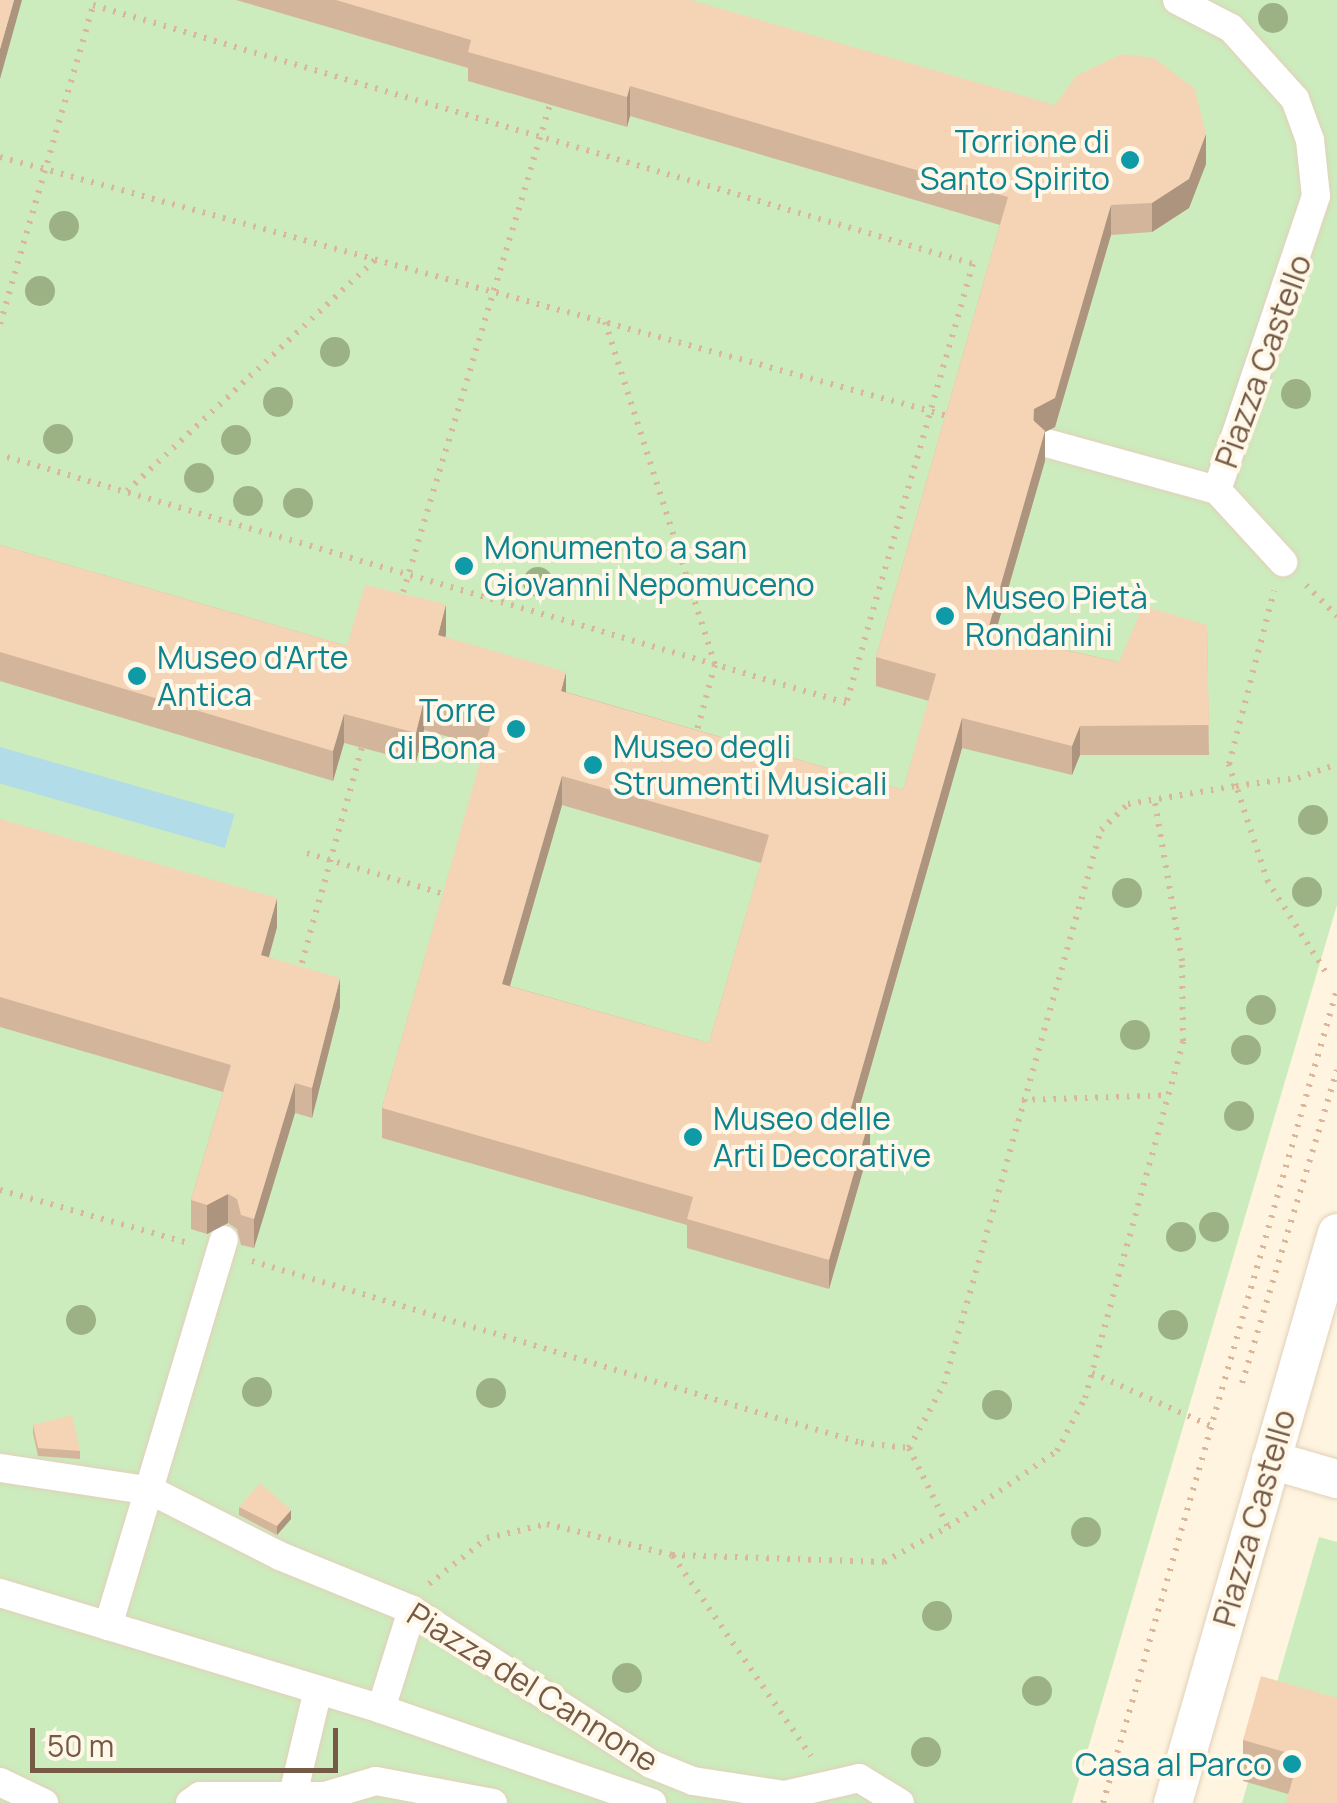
<!DOCTYPE html>
<html>
<head>
<meta charset="utf-8">
<style>
  body { margin:0 }
  #map { position:relative; width:1337px; height:1803px; overflow:hidden; background:#fef4df; font-family:Manrope,sans-serif }
  div>[style] { position:absolute }
  .green>* { inset:0; background:#ccecbd }
  .water>* { inset:0; background:#b2dce8; transform-origin:0 0 }
  .path>* { height:6px; margin-top:-3px; transform-origin:0; background:repeating-linear-gradient(90deg,#d9b798 0 2.5px,transparent 0 10.5px) }
  .roads { filter:drop-shadow(0 0 2px #e2d0ba) drop-shadow(0 0 2px #e2d0ba) }
  .pedestrian>* { height:28px; margin:-14px; padding:0 14px; transform-origin:14px; border-radius:14px; background:#fff }
  .minor>* { height:38px; margin:-19px; padding:0 19px; transform-origin:19px; border-radius:19px; background:#fff }
  .trees>* { width:30px; height:30px; margin:-15px; border-radius:50%; background:#9cb285 }
  .wall>* { inset:0; background:#d3b59c }
  .shaded-wall>* { inset:0; background:#ac947f }
  .building>* { inset:0; background:#f5d3b5 }
  .dots>* { width:28px; height:28px; translate:-50% -50%; box-sizing:border-box; border:5px solid #fff7e7; border-radius:50% }
  span { translate:-50% -50%; white-space:nowrap; text-align:center; line-height:1.15; -webkit-text-stroke:8px #fff7e7; paint-order:stroke }
  .culture-label { font-size:32px; color:#0d838f }
  .right { translate:-100% -50%; text-align:right }
  .left { translate:0 -50%; text-align:left }
  .street-label { font-size:32px; color:#755a45 }
  .scale { position:absolute; left:30px; top:1728px; width:308px; height:45px; box-sizing:border-box; border:5px solid #755a45; border-top:0; padding-left:12px; font-size:30px; line-height:35px; white-space:nowrap; color:#755a45; -webkit-text-stroke:8px #fff7e7; paint-order:stroke }
</style>
</head>
<body>
<div id="map">
  <div class="green">
    <div style="clip-path:polygon(0 0,1337px 0,1337px 905px,1072px 1803px,0 1803px)"></div>
    <div style="clip-path:polygon(1319px 1537px,1337px 1542px,1337px 1803px,1242px 1803px)"></div>
  </div>
  <div class="water">
    <div style="left:0;top:747px;width:244px;height:35px;rotate:16deg"></div>
  </div>
  <div class="path">
    <div style="left:0;top:157px;width:987px;rotate:15.28deg"></div>
    <div style="left:605px;top:322px;width:360px;rotate:72.2deg"></div>
    <div style="left:715px;top:665px;width:75px;rotate:105.5deg"></div>
    <div style="left:0;top:324px;width:332px;rotate:-73.7deg"></div>
    <div style="left:93px;top:5px;width:917px;rotate:16.4deg"></div>
    <div style="left:973px;top:264px;width:457px;rotate:106.1deg"></div>
    <div style="left:846px;top:703px;width:882px;rotate:-163.66deg"></div>
    <div style="left:127px;top:491px;width:340px;rotate:-43deg"></div>
    <div style="left:1306px;top:585px;width:44px;rotate:45deg"></div>
    <div style="left:400px;top:602px;width:519px;rotate:-73.21deg"></div>
    <div style="left:307px;top:853px;width:149px;rotate:16.7deg"></div>
    <div style="left:1325px;top:971px;width:106px;rotate:-122.6deg"></div>
    <div style="left:1268px;top:882px;width:101px;rotate:-108.4deg"></div>
    <div style="left:1236px;top:786px;width:63px;rotate:-7.4deg"></div>
    <div style="left:1298px;top:778px;width:41px;rotate:-19.7deg"></div>
    <div style="left:299px;top:973px;width:234px;rotate:-74.4deg"></div>
    <div style="left:1022px;top:1100px;width:147px;rotate:-1.9deg"></div>
    <div style="left:0;top:1190px;width:199px;rotate:15.7deg"></div>
    <div style="left:252px;top:1261px;width:636px;rotate:16.64deg"></div>
    <div style="left:861px;top:1443px;width:48px;rotate:5.9deg"></div>
    <div style="left:909px;top:1448px;width:73px;rotate:-61.3deg"></div>
    <div style="left:944px;top:1384px;width:576px;rotate:-74.18deg"></div>
    <div style="left:1101px;top:830px;width:37px;rotate:-44deg"></div>
    <div style="left:1128px;top:804px;width:109px;rotate:-9.5deg"></div>
    <div style="left:1236px;top:786px;width:23px;rotate:-108deg"></div>
    <div style="left:1229px;top:764px;width:179px;rotate:-75.4deg"></div>
    <div style="left:1092px;top:1373px;width:130px;rotate:24deg"></div>
    <div style="left:1242px;top:1383px;width:327px;rotate:-73.1deg"></div>
    <div style="left:909px;top:1448px;width:88px;rotate:63.7deg"></div>
    <div style="left:673px;top:1556px;width:243px;rotate:55.4deg"></div>
    <div style="left:429px;top:1584px;width:74px;rotate:-38.4deg"></div>
    <div style="left:487px;top:1538px;width:62px;rotate:-13.1deg"></div>
    <div style="left:547px;top:1524px;width:129px;rotate:13.9deg"></div>
    <div style="left:672px;top:1555px;width:212px;rotate:1.9deg"></div>
    <div style="left:884px;top:1562px;width:73px;rotate:-28.7deg"></div>
    <div style="left:948px;top:1527px;width:133px;rotate:-34.9deg"></div>
    <div style="left:1057px;top:1451px;width:60px;rotate:-62.2deg"></div>
    <div style="left:1085px;top:1398px;width:370px;rotate:-74.6deg"></div>
    <div style="left:1183px;top:1041px;width:80px;rotate:-90.7deg"></div>
    <div style="left:1182px;top:961px;width:165px;rotate:-99.7deg"></div>
    <div style="left:1103px;top:1803px;width:847px;rotate:-73.96deg"></div>
  </div>
  <div class="roads">
    <div class="pedestrian">
      <div style="left:1177px;top:0;width:61px;rotate:27.4deg"></div>
      <div style="left:1231px;top:28px;width:96px;rotate:48deg"></div>
      <div style="left:1295px;top:99px;width:44px;rotate:69.9deg"></div>
      <div style="left:1310px;top:140px;width:56px;rotate:83.9deg"></div>
      <div style="left:1316px;top:196px;width:310px;rotate:108.6deg"></div>
      <div style="left:1050px;top:444px;width:173px;rotate:15.4deg"></div>
      <div style="left:1217px;top:490px;width:98px;rotate:47.5deg"></div>
      <div style="left:0;top:1468px;width:154px;rotate:8.6deg"></div>
      <div style="left:152px;top:1491px;width:144px;rotate:26.9deg"></div>
      <div style="left:280px;top:1556px;width:143px;rotate:22.2deg"></div>
      <div style="left:412px;top:1610px;width:284px;rotate:32.8deg"></div>
      <div style="left:651px;top:1764px;width:45px;rotate:22deg"></div>
      <div style="left:693px;top:1781px;width:93px;rotate:8.7deg"></div>
      <div style="left:785px;top:1795px;width:76px;rotate:-12.9deg"></div>
      <div style="left:859px;top:1778px;width:48px;rotate:31.4deg"></div>
      <div style="left:0;top:1593px;width:398px;rotate:16.9deg"></div>
      <div style="left:381px;top:1709px;width:287px;rotate:19.1deg"></div>
      <div style="left:108px;top:1626px;width:403px;rotate:-73.3deg"></div>
      <div style="left:381px;top:1709px;width:104px;rotate:-72.6deg"></div>
      <div style="left:0;top:1782px;width:49px;rotate:25.5deg"></div>
      <div style="left:292px;top:1799px;width:112px;rotate:-76.6deg"></div>
      <div style="left:190px;top:1803px;width:12px;rotate:-35deg"></div>
      <div style="left:200px;top:1796px;width:125px"></div>
      <div style="left:325px;top:1796px;width:53px;rotate:-16.4deg"></div>
      <div style="left:376px;top:1781px;width:119px;rotate:10.6deg"></div>
    </div>
    <div class="minor">
      <div style="left:1271px;top:1460px;width:69px;rotate:16.1deg"></div>
      <div style="left:1173px;top:1803px;width:593px;rotate:-73.95deg"></div>
    </div>
  </div>
  <div class="trees">
    <div style="left:1273px;top:18px"></div>
    <div style="left:64px;top:226px"></div>
    <div style="left:40px;top:291px"></div>
    <div style="left:335px;top:352px"></div>
    <div style="left:1296px;top:394px"></div>
    <div style="left:278px;top:402px"></div>
    <div style="left:58px;top:439px"></div>
    <div style="left:236px;top:440px"></div>
    <div style="left:199px;top:478px"></div>
    <div style="left:248px;top:501px"></div>
    <div style="left:298px;top:503px"></div>
    <div style="left:538px;top:582px"></div>
    <div style="left:1313px;top:820px"></div>
    <div style="left:1307px;top:892px"></div>
    <div style="left:1127px;top:893px"></div>
    <div style="left:1261px;top:1010px"></div>
    <div style="left:1135px;top:1035px"></div>
    <div style="left:1246px;top:1050px"></div>
    <div style="left:1239px;top:1116px"></div>
    <div style="left:1214px;top:1227px"></div>
    <div style="left:1181px;top:1237px"></div>
    <div style="left:81px;top:1320px"></div>
    <div style="left:1173px;top:1325px"></div>
    <div style="left:257px;top:1392px"></div>
    <div style="left:491px;top:1393px"></div>
    <div style="left:997px;top:1405px"></div>
    <div style="left:1086px;top:1532px"></div>
    <div style="left:937px;top:1616px"></div>
    <div style="left:627px;top:1678px"></div>
    <div style="left:1037px;top:1691px"></div>
    <div style="left:926px;top:1752px"></div>
  </div>
  <div class="wall">
    <div style="clip-path:polygon(evenodd,236px 0,690px 0,1206px 164px,1189px 208px,1152px 232px,1111px 235px,1055px 427px,1045px 432px,1045px 461px,995px 634px,1119px 662px,1207px 625px,1209px 755px,1080px 755px,1072px 775px,962px 748px,858px 1113px,870px 1146px,829px 1289px,687px 1248px,687px 1225px,382px 1138px,382px 1108px,485px 747px,424px 730px,416px 762px,344px 743px,333px 781px,0 681px,0 545px,347px 646px,446px 634px,445px 637px,566px 692px,903px 790px,929px 701px,876px 686px,876px 657px,1000px 225px,630px 116px,627px 127px,468px 81px,468px 68px,236px 0,562px 805px,761px 863px,709px 1043px,510px 986px,562px 805px)"></div>
    <div style="clip-path:polygon(0 819px,277px 927px,269px 957px,340px 1007px,312px 1118px,295px 1113px,254px 1248px,241px 1245px,237px 1229px,228px 1223px,207px 1234px,191px 1229px,191px 1200px,223px 1092px,0 1027px)"></div>
    <div style="clip-path:polygon(33px 1425px,80px 1451px,80px 1459px,38px 1456px,33px 1433px)"></div>
    <div style="clip-path:polygon(239px 1507px,291px 1519px,277px 1535px,239px 1515px)"></div>
    <div style="clip-path:polygon(1337px 1698px,1288px 1794px,1243px 1781px,1243px 1740px)"></div>
  </div>
  <div class="shaded-wall">
    <div style="clip-path:polygon(14px 0,22px 0,0 79px,0 49px)"></div>
    <div style="clip-path:polygon(630px 86px,630px 116px,627px 127px,627px 97px)"></div>
    <div style="clip-path:polygon(1206px 134px,1206px 164px,1189px 208px,1152px 232px,1152px 203px)"></div>
    <div style="clip-path:polygon(1111px 205px,1111px 235px,1055px 427px,1045px 432px,1045px 461px,987px 662px,987px 633px,1034px 438px,1034px 409px)"></div>
    <div style="clip-path:polygon(446px 604px,446px 634px,438px 665px,438px 635px)"></div>
    <div style="clip-path:polygon(566px 672px,566px 702px,561px 691px)"></div>
    <div style="clip-path:polygon(424px 700px,424px 730px,416px 762px,416px 733px)"></div>
    <div style="clip-path:polygon(344px 714px,344px 743px,333px 781px,333px 751px)"></div>
    <div style="clip-path:polygon(962px 718px,962px 748px,850px 1140px,850px 1111px)"></div>
    <div style="clip-path:polygon(1080px 726px,1080px 755px,1072px 775px,1072px 746px)"></div>
    <div style="clip-path:polygon(562px 776px,562px 805px,502px 1013px,502px 984px)"></div>
    <div style="clip-path:polygon(277px 898px,277px 927px,261px 985px,261px 955px)"></div>
    <div style="clip-path:polygon(340px 978px,340px 1007px,312px 1118px,312px 1088px)"></div>
    <div style="clip-path:polygon(295px 1083px,295px 1113px,254px 1248px,254px 1219px)"></div>
    <div style="clip-path:polygon(870px 1117px,870px 1146px,829px 1289px,829px 1260px)"></div>
    <div style="clip-path:polygon(228px 1194px,228px 1223px,207px 1234px,207px 1205px)"></div>
    <div style="clip-path:polygon(291px 1510px,291px 1519px,277px 1535px,277px 1526px)"></div>
  </div>
  <div class="building">
    <div style="clip-path:polygon(0 0,14px 0,0 49px)"></div>
    <div style="clip-path:polygon(evenodd,336px 0,690px 0,1055px 105px,1076px 76px,1122px 54px,1154px 58px,1195px 89px,1206px 134px,1189px 179px,1152px 203px,1111px 205px,1055px 398px,1034px 409px,1033px 420px,1045px 431px,987px 633px,1119px 662px,1143px 606px,1207px 625px,1209px 725px,1080px 726px,1072px 746px,962px 718px,850px 1111px,870px 1117px,829px 1260px,687px 1219px,693px 1197px,382px 1108px,492px 720px,424px 700px,416px 733px,344px 714px,333px 751px,0 652px,0 545px,347px 646px,365px 585px,446px 604px,438px 635px,566px 672px,561px 691px,903px 790px,936px 674px,876px 657px,1008px 197px,630px 86px,627px 97px,468px 52px,471px 40px,336px 0,562px 776px,769px 835px,709px 1043px,502px 984px,562px 776px)"></div>
    <div style="clip-path:polygon(0 819px,277px 898px,261px 955px,340px 978px,312px 1088px,295px 1083px,254px 1219px,241px 1215px,237px 1199px,228px 1194px,207px 1205px,191px 1200px,231px 1065px,0 997px)"></div>
    <div style="clip-path:polygon(72px 1415px,80px 1451px,38px 1448px,33px 1425px)"></div>
    <div style="clip-path:polygon(260px 1483px,291px 1510px,277px 1526px,239px 1507px)"></div>
    <div style="clip-path:polygon(1261px 1676px,1337px 1698px,1337px 1803px,1286px 1803px,1299px 1756px,1243px 1740px)"></div>
  </div>
  <div class="dots">
    <div style="left:1130px;top:160px;background:#0f9aa8"></div>
    <div style="left:464px;top:566px;background:#0f9aa8"></div>
    <div style="left:945px;top:616px;background:#0f9aa8"></div>
    <div style="left:137px;top:676px;background:#0f9aa8"></div>
    <div style="left:516px;top:729px;background:#0f9aa8"></div>
    <div style="left:593px;top:765px;background:#0f9aa8"></div>
    <div style="left:693px;top:1137px;background:#0f9aa8"></div>
    <div style="left:1292px;top:1764px;background:#0f9aa8"></div>
  </div>
  <div class="culture-label">
    <span class="right" style="left:1110px;top:160px">Torrione di<br>Santo Spirito</span>
    <span class="left" style="left:484px;top:566px">Monumento a san<br>Giovanni Nepomuceno</span>
    <span class="left" style="left:965px;top:616px">Museo Pietà<br>Rondanini</span>
    <span class="left" style="left:157px;top:676px">Museo d'Arte<br>Antica</span>
    <span class="right" style="left:496px;top:729px">Torre<br>di Bona</span>
    <span class="left" style="left:613px;top:765px">Museo degli<br>Strumenti Musicali</span>
    <span class="left" style="left:713px;top:1137px">Museo delle<br>Arti Decorative</span>
    <span class="right" style="left:1272px;top:1764px">Casa al Parco</span>
  </div>
  <div class="street-label">
    <span style="left:1263px;top:361px;rotate:-70deg">Piazza Castello</span>
    <span style="left:1254px;top:1518px;rotate:-74deg">Piazza Castello</span>
    <span style="left:533px;top:1687px;rotate:32deg">Piazza del Cannone</span>
  </div>
  <div class="scale">50 m</div>
</div>
</body>
</html>
